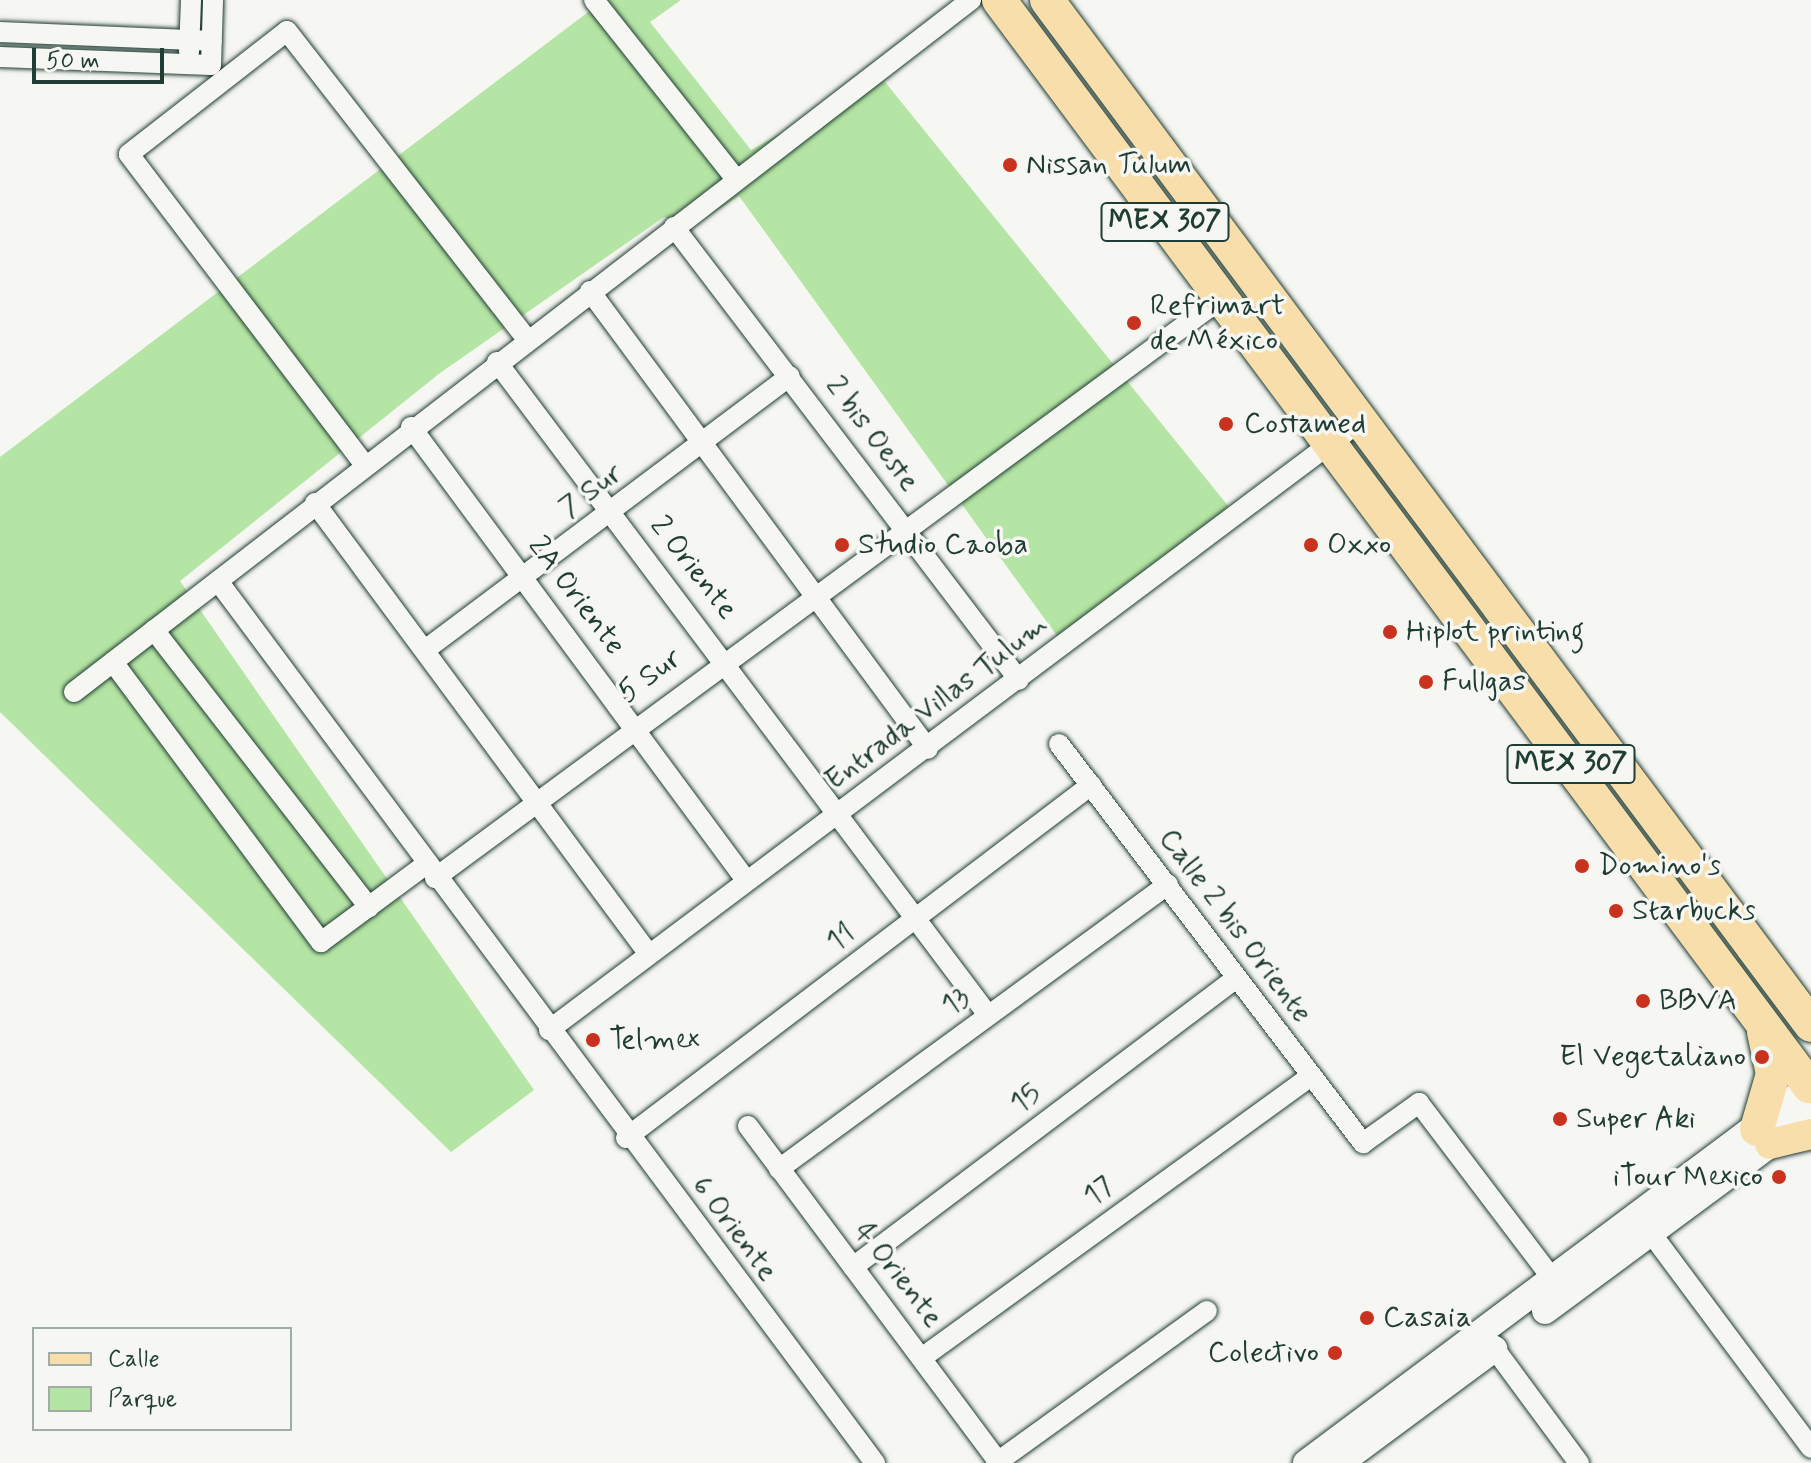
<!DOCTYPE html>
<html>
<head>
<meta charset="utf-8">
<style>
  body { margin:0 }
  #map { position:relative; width:1811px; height:1463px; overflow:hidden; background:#f6f6f2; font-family:Mynerve,sans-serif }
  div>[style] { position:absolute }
  .green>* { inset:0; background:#b5e5a4 }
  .roads { filter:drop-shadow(0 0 2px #1f3d34) drop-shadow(0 0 2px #1f3d34) }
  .street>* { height:20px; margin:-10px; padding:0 10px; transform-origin:10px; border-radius:10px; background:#f6f6f2 }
  .secondary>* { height:26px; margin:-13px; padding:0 13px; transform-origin:13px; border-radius:13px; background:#f6f6f2 }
  .primary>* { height:30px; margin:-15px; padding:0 15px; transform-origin:15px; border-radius:15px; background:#f8deab }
  .highway>* { height:34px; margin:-17px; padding:0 17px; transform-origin:17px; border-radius:17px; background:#f8deab }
  .dots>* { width:22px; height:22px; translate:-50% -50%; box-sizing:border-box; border:4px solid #f6f6f2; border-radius:50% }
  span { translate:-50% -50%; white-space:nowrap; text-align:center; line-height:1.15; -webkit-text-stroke:7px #f6f6f2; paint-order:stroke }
  .shield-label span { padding:2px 6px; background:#f6f6f2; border:2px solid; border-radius:6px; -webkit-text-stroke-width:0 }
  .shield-label { font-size:28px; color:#1f3d34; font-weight:700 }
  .poi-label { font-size:30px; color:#1f3d34 }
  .left { translate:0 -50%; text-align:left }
  .right { translate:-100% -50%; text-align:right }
  .street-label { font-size:30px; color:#1f3d34 }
  .legend { position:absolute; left:32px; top:1327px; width:260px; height:104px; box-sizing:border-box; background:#f6f6f2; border:2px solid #a0aca6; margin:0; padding:10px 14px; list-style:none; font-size:24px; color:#1f3d34 }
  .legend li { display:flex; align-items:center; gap:16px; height:40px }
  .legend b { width:40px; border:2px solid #a0aca6 }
  .scale { position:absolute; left:32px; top:48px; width:132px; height:36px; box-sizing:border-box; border:4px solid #1f3d34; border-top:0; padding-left:10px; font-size:24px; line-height:28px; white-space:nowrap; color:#1f3d34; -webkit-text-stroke:6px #f6f6f2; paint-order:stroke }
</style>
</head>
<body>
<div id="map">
  <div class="green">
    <div style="clip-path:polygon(604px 0,681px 0,650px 22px,751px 150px,881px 77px,1229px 507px,1060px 640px,739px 196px,691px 228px,664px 217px,440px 373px,180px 581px,534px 1090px,451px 1152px,0 712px,0 457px)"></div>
  </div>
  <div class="roads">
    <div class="street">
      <div style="left:594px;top:0;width:228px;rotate:51.6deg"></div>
      <div style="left:0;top:32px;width:212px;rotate:2.4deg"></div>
      <div style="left:189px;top:52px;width:52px;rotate:-87.8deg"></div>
      <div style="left:0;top:57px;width:211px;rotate:2.2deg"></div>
      <div style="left:211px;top:65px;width:65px;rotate:-88.2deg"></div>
      <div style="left:674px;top:227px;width:569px;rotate:52.71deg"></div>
      <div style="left:590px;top:291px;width:569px;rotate:53.57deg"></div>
      <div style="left:497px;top:362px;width:817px;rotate:53.06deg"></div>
      <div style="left:411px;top:427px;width:563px;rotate:53.52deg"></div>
      <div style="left:364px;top:464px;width:389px;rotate:-127.2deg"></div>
      <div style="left:129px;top:154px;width:200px;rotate:-37.9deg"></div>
      <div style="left:287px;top:31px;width:390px;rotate:52.1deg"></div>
      <div style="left:315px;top:503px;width:560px;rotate:53.5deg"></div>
      <div style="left:218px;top:581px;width:1100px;rotate:53.32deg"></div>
      <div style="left:154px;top:630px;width:351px;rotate:52.2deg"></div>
      <div style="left:425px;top:650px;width:456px;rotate:-36.9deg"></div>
      <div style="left:113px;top:662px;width:349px;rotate:53.4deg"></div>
      <div style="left:321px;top:942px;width:129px;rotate:-36.5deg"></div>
      <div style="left:74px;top:692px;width:1133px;rotate:-37.65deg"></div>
      <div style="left:1059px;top:744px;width:502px;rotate:52.7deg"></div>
      <div style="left:1363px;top:1143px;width:69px;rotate:-35.5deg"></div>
      <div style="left:1419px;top:1103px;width:225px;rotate:52.8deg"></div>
      <div style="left:435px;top:878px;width:978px;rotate:-36.39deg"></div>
      <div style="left:549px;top:1030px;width:1013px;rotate:-36.89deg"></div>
      <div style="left:748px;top:1126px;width:418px;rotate:53.3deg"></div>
      <div style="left:626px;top:1138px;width:584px;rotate:-37.2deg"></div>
      <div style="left:779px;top:1169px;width:482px;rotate:-36.2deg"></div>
      <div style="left:1642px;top:1221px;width:283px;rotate:53.3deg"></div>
      <div style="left:853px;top:1267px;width:478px;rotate:-37deg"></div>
      <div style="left:1486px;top:1337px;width:157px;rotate:53.6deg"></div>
      <div style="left:923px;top:1357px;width:478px;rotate:-35.9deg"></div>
      <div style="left:996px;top:1463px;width:260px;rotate:-35.8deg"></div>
    </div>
    <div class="secondary">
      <div style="left:1545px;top:1311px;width:331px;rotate:-36.5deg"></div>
      <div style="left:1306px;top:1463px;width:631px;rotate:-36.82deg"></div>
      <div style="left:1340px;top:1463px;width:192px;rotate:-36.5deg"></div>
    </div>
    <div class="primary">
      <div style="left:1770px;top:1144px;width:42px;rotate:-13.7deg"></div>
    </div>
    <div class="highway">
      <div style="left:999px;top:0;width:1355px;rotate:53.28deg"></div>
      <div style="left:1047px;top:0;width:1278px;rotate:53.3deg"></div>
      <div style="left:1757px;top:1129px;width:57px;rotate:-73.8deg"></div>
      <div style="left:1773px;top:1074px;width:43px;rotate:-102.1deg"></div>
    </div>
  </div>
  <div class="dots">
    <div style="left:1010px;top:165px;background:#c8321e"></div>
    <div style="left:1134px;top:323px;background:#c8321e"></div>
    <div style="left:1226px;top:424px;background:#c8321e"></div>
    <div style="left:842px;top:545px;background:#c8321e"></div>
    <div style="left:1311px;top:545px;background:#c8321e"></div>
    <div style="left:1390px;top:632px;background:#c8321e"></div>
    <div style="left:1426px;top:682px;background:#c8321e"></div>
    <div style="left:1582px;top:866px;background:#c8321e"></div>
    <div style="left:1616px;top:911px;background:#c8321e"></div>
    <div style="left:1643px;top:1001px;background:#c8321e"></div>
    <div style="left:593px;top:1040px;background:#c8321e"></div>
    <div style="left:1762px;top:1057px;background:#c8321e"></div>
    <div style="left:1560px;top:1119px;background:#c8321e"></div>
    <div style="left:1779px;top:1177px;background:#c8321e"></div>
    <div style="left:1367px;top:1318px;background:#c8321e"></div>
    <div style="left:1335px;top:1353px;background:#c8321e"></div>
  </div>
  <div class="shield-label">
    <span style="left:1165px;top:222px">MEX 307</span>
    <span style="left:1571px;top:764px">MEX 307</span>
  </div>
  <div class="poi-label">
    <span class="left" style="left:1026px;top:165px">Nissan Tulum</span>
    <span class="left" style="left:1150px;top:323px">Refrimart<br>de México</span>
    <span class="left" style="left:1244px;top:424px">Costamed</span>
    <span class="left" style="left:858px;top:545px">Studio Caoba</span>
    <span class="left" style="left:1327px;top:545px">Oxxo</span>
    <span class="left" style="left:1406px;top:632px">Hiplot printing</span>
    <span class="left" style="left:1442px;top:682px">Fullgas</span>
    <span class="left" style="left:1598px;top:866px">Domino's</span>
    <span class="left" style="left:1632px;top:911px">Starbucks</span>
    <span class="left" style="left:1659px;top:1001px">BBVA</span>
    <span class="left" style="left:609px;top:1040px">Telmex</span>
    <span class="right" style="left:1746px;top:1057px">El Vegetaliano</span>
    <span class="left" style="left:1576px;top:1119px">Super Aki</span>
    <span class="right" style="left:1763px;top:1177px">iTour Mexico</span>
    <span class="left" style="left:1383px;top:1318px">Casaia</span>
    <span class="right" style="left:1319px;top:1353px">Colectivo</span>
  </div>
  <div class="street-label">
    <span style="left:872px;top:434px;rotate:53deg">2 bis Oeste</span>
    <span style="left:591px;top:491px;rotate:-37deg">7 Sur</span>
    <span style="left:693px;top:568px;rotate:52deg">2 Oriente</span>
    <span style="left:576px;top:596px;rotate:53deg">2A Oriente</span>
    <span style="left:650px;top:676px;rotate:-36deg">5 Sur</span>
    <span style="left:937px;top:703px;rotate:-37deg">Entrada Villas Tulum</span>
    <span style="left:1235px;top:926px;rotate:53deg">Calle 2 bis Oriente</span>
    <span style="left:841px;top:938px;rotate:-37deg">11</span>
    <span style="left:956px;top:1002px;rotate:-36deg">13</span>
    <span style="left:1026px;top:1099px;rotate:-37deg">15</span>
    <span style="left:1099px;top:1192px;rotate:-36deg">17</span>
    <span style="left:734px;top:1229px;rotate:53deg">6 Oriente</span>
    <span style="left:898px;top:1275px;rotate:52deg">4 Oriente</span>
  </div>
  <ul class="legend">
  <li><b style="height:10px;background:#f8deab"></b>Calle</li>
  <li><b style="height:22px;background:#b5e5a4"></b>Parque</li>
  </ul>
  <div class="scale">50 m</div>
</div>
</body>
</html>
